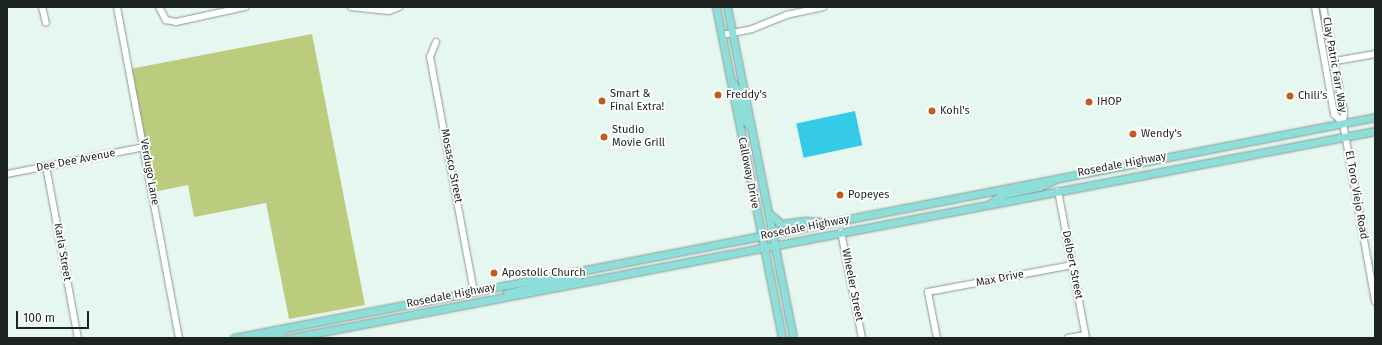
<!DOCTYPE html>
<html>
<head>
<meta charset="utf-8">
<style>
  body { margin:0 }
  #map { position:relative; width:1382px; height:345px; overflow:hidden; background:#e5f7ee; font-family:"Fira Sans",sans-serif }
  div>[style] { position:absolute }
  .green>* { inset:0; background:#bccc7f }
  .water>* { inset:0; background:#35cbe8; transform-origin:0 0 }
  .roads { filter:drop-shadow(0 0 1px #899992) drop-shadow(0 0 1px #899992) }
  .minor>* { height:6px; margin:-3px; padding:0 3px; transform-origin:3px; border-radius:3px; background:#fff }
  .major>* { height:7px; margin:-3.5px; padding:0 3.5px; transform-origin:3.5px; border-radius:3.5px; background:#8dddd9 }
  .dots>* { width:11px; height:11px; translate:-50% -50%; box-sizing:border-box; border:2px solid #fff; border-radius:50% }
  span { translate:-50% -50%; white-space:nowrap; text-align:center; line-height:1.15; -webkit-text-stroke:3.5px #fff; paint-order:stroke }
  .street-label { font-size:11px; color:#1d2320 }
  .poi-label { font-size:11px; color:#1d2320 }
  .left { translate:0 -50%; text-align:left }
  .frame { position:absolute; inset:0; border:8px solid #1d2320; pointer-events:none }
  .scale { position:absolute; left:16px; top:311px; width:73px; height:18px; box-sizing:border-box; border:2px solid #1d2320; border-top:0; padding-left:5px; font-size:12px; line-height:14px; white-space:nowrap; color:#1d2320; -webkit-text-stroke:3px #fff; paint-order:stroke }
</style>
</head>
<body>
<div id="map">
  <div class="green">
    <div style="clip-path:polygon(312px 34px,365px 305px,289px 319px,266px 203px,194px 217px,188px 185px,154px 192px,130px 69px)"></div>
  </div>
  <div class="water">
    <div style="left:855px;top:111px;width:35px;height:60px;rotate:78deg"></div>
  </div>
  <div class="roads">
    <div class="minor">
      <div style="left:42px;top:7px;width:16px;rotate:76deg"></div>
      <div style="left:117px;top:7px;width:337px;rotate:79.4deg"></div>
      <div style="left:159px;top:7px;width:15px;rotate:62deg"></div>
      <div style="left:166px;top:20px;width:10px;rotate:11deg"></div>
      <div style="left:176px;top:22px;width:71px;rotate:-12.3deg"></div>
      <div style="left:351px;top:7px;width:38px;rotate:6deg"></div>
      <div style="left:389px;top:11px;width:11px;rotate:-22deg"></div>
      <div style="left:1315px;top:7px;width:109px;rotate:79.9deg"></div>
      <div style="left:1334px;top:114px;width:13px;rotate:45deg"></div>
      <div style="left:1343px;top:123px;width:181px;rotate:79.8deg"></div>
      <div style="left:1323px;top:7px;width:107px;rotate:78.7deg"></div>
      <div style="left:1344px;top:112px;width:11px;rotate:95deg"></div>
      <div style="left:722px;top:35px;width:31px;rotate:-11deg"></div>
      <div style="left:752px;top:29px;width:37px;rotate:-22deg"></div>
      <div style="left:786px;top:15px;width:38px;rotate:-12deg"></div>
      <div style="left:436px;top:42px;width:16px;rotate:112deg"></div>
      <div style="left:430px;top:57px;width:239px;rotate:79.4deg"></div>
      <div style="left:1335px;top:61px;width:41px;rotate:-9.9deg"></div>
      <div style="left:46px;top:166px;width:175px;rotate:79.5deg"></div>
      <div style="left:7px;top:174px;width:141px;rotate:-11.1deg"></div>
      <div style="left:1058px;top:191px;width:150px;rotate:79.2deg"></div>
      <div style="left:841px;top:232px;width:108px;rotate:78.8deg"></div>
      <div style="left:937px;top:338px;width:47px;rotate:-101.1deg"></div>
      <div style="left:928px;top:292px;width:147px;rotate:-10.6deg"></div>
      <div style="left:1068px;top:338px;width:17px;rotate:-10deg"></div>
    </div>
    <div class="major">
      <div style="left:716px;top:7px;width:338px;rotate:78.7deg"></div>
      <div style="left:727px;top:7px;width:338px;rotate:78.7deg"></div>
      <div style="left:733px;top:83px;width:12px;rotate:59deg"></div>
      <div style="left:739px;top:93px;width:25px;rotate:81deg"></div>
      <div style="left:743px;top:118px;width:13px;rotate:51deg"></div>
      <div style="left:990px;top:204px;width:14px;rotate:-39deg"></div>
      <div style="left:1001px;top:195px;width:39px;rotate:-12deg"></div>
      <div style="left:1039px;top:187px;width:17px;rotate:-25deg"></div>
      <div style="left:771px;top:215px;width:13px;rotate:42deg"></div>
      <div style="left:781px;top:224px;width:26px;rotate:-7deg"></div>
      <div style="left:807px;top:221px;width:15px;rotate:4deg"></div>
      <div style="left:507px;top:293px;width:72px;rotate:-12.9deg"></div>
      <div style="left:577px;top:277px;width:8px;rotate:-40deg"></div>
      <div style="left:234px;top:338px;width:1162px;rotate:-10.96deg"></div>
      <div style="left:260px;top:338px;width:21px;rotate:-11deg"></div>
      <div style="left:281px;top:334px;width:5px;rotate:-68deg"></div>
      <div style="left:290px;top:338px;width:1105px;rotate:-10.8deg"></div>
    </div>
  </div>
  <div class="dots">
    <div style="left:718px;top:95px;background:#bf5c22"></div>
    <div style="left:1290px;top:96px;background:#bf5c22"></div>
    <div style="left:602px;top:101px;background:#bf5c22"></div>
    <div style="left:1089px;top:102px;background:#bf5c22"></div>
    <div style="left:932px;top:111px;background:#bf5c22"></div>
    <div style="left:1133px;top:134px;background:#bf5c22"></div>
    <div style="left:604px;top:137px;background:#bf5c22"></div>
    <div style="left:840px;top:195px;background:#bf5c22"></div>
    <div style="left:494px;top:273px;background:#bf5c22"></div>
  </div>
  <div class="street-label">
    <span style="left:1334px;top:65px;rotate:80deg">Clay Patric Farr Way</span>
    <span style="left:76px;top:161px;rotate:-11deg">Dee Dee Avenue</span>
    <span style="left:1122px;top:165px;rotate:-11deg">Rosedale Highway</span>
    <span style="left:451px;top:166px;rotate:79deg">Mosasco Street</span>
    <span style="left:149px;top:172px;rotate:80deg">Verdugo Lane</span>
    <span style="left:748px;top:173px;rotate:79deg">Calloway Drive</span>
    <span style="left:1356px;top:195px;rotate:80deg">El Toro Viejo Road</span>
    <span style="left:805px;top:228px;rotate:-11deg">Rosedale Highway</span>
    <span style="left:62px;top:252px;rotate:80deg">Karla Street</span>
    <span style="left:1072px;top:265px;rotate:79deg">Delbert Street</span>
    <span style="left:1000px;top:279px;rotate:-11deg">Max Drive</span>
    <span style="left:852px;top:285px;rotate:79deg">Wheeler Street</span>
    <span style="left:451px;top:296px;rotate:-11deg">Rosedale Highway</span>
  </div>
  <div class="poi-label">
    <span class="left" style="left:610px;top:101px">Smart &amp;<br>Final Extra!</span>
    <span class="left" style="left:726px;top:95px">Freddy's</span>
    <span class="left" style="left:1298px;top:96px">Chili's</span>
    <span class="left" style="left:1097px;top:102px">IHOP</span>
    <span class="left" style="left:940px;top:111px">Kohl's</span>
    <span class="left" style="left:612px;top:137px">Studio<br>Movie Grill</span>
    <span class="left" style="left:1141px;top:134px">Wendy's</span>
    <span class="left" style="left:848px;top:195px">Popeyes</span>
    <span class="left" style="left:502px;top:273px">Apostolic Church</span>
  </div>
  <div class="frame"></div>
  <div class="scale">100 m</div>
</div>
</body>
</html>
